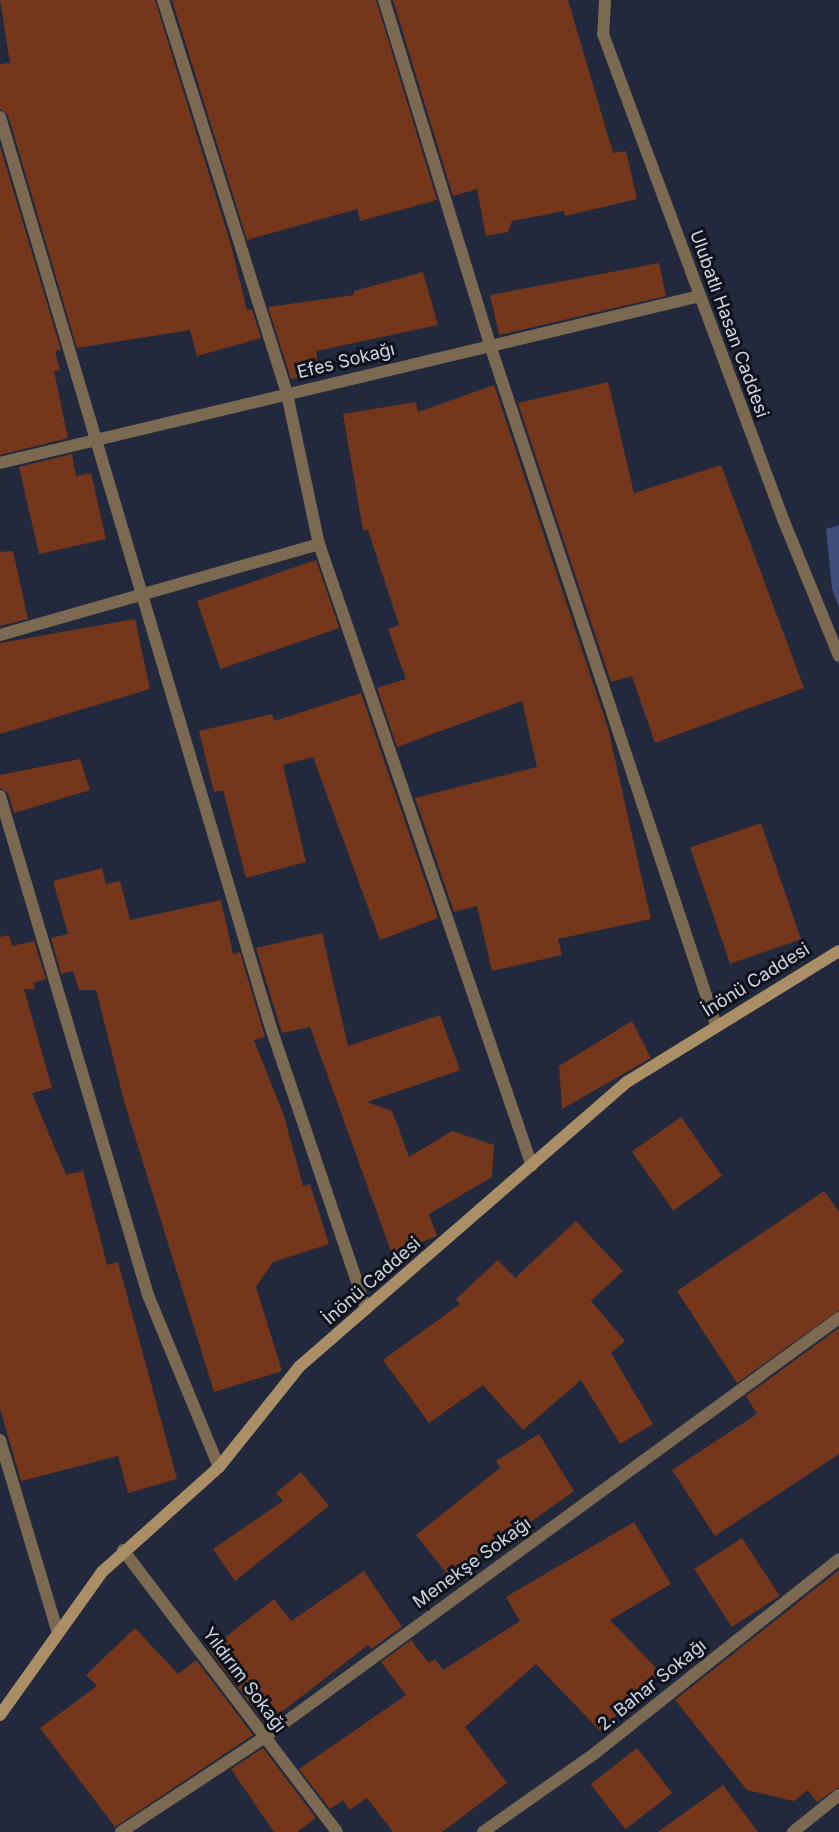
<!DOCTYPE html>
<html>
<head>
<meta charset="utf-8">
<style>
  body { margin:0 }
  #map { position:relative; width:839px; height:1832px; overflow:hidden; background:#22293d; font-family:Inter,sans-serif }
  div>[style] { position:absolute }
  .green>* { inset:0; background:#3f4c7c }
  .building>* { inset:0; background:#74371b; transform-origin:0 0 }
  .street>* { height:12px; margin:-6px; padding:0 6px; transform-origin:6px; border-radius:6px; background:#7b6a51 }
  .secondary>* { height:12px; margin:-6px; padding:0 6px; transform-origin:6px; border-radius:6px; background:#aa8e66 }
  span { translate:-50% -50%; white-space:nowrap; text-align:center; line-height:1.15; -webkit-text-stroke:6px #0f121b; paint-order:stroke }
  .street-label { font-size:18px; color:#d0d5e2 }
</style>
</head>
<body>
<div id="map">
  <div class="green">
    <div style="clip-path:polygon(839px 525px,839px 608px,832px 589px,826px 529px)"></div>
  </div>
  <div class="building">
    <div style="clip-path:polygon(0 0,155px 0,231px 245px,247px 310px,252px 309px,261px 338px,197px 356px,190px 330px,77px 348px,8px 115px,0 109px,0 64px,10px 63px)"></div>
    <div style="clip-path:polygon(172px 0,376px 0,437px 200px,360px 221px,357px 209px,247px 240px)"></div>
    <div style="clip-path:polygon(393px 0,568px 0,613px 153px,626px 151px,637px 199px,565px 216px,564px 211px,512px 221px,508px 232px,486px 236px,477px 189px,453px 196px)"></div>
    <div style="clip-path:polygon(0 146px,61px 350px,55px 351px,60px 370px,54px 371px,68px 438px,0 455px)"></div>
    <div style="clip-path:polygon(659px 263px,666px 296px,499px 335px,490px 295px)"></div>
    <div style="clip-path:polygon(423px 272px,438px 325px,316px 351px,319px 375px,291px 379px,268px 307px,354px 295px,354px 291px)"></div>
    <div style="clip-path:polygon(608px 382px,634px 493px,721px 465px,804px 688px,655px 743px,632px 676px,611px 682px,518px 403px)"></div>
    <div style="clip-path:polygon(494px 385px,608px 728px,651px 919px,558px 939px,562px 955px,492px 971px,477px 906px,454px 912px,415px 798px,537px 767px,522px 701px,397px 747px,377px 688px,406px 679px,388px 629px,399px 625px,368px 530px,363px 530px,343px 414px,416px 402px,418px 412px)"></div>
    <div style="clip-path:polygon(72px 454px,76px 476px,91px 473px,106px 539px,39px 554px,19px 467px)"></div>
    <div style="clip-path:polygon(13px 551px,28px 619px,0 626px,0 552px)"></div>
    <div style="left:316px;top:560px;width:72px;height:126px;rotate:71deg"></div>
    <div style="clip-path:polygon(135px 619px,150px 689px,0 734px,0 643px)"></div>
    <div style="clip-path:polygon(361px 693px,438px 918px,380px 940px,313px 757px,283px 765px,306px 862px,246px 878px,223px 790px,214px 792px,199px 731px,272px 714px,274px 721px)"></div>
    <div style="clip-path:polygon(80px 759px,90px 790px,14px 813px,8px 793px,0 788px,0 775px)"></div>
    <div style="left:761px;top:823px;width:123px;height:75px;rotate:71deg"></div>
    <div style="clip-path:polygon(102px 868px,106px 884px,120px 881px,130px 920px,221px 900px,233px 954px,240px 952px,265px 1037px,254px 1040px,284px 1116px,303px 1186px,310px 1184px,329px 1244px,273px 1262px,256px 1287px,282px 1371px,214px 1392px,124px 1101px,96px 990px,79px 990px,73px 971px,61px 974px,51px 938px,68px 934px,53px 881px)"></div>
    <div style="clip-path:polygon(322px 933px,348px 1046px,440px 1015px,460px 1070px,367px 1102px,392px 1111px,409px 1157px,452px 1131px,494px 1145px,492px 1177px,429px 1214px,437px 1236px,392px 1254px,310px 1027px,282px 1033px,256px 948px)"></div>
    <div style="clip-path:polygon(9px 935px,12px 946px,34px 941px,46px 979px,33px 983px,35px 989px,24px 989px,52px 1088px,32px 1093px,66px 1175px,83px 1171px,107px 1265px,118px 1262px,177px 1479px,128px 1493px,118px 1456px,21px 1481px,0 1409px,0 937px)"></div>
    <div style="clip-path:polygon(632px 1021px,651px 1058px,562px 1109px,559px 1066px)"></div>
    <div style="left:681px;top:1117px;width:72px;height:60px;rotate:55deg"></div>
    <div style="clip-path:polygon(824px 1191px,839px 1212px,839px 1310px,737px 1383px,677px 1291px)"></div>
    <div style="clip-path:polygon(576px 1221px,623px 1271px,591px 1301px,625px 1341px,611px 1353px,653px 1424px,620px 1444px,581px 1380px,523px 1430px,483px 1385px,429px 1423px,383px 1360px,460px 1304px,456px 1299px,498px 1260px,515px 1278px)"></div>
    <div style="clip-path:polygon(839px 1328px,839px 1454px,715px 1536px,672px 1470px,757px 1414px,746px 1396px)"></div>
    <div style="clip-path:polygon(539px 1434px,574px 1491px,451px 1579px,416px 1535px,500px 1468px,496px 1461px)"></div>
    <div style="clip-path:polygon(301px 1472px,329px 1506px,235px 1581px,213px 1549px,283px 1501px,276px 1493px)"></div>
    <div style="clip-path:polygon(634px 1522px,671px 1584px,610px 1620px,661px 1673px,600px 1731px,536px 1664px,465px 1727px,507px 1783px,442px 1832px,393px 1832px,367px 1798px,349px 1810px,343px 1800px,330px 1809px,299px 1769px,406px 1695px,381px 1662px,411px 1640px,429px 1663px,435px 1659px,443px 1670px,520px 1621px,506px 1597px)"></div>
    <div style="left:742px;top:1538px;width:69px;height:57px;rotate:57deg"></div>
    <div style="clip-path:polygon(839px 1570px,839px 1787px,817px 1802px,808px 1790px,794px 1801px,747px 1790px,675px 1700px)"></div>
    <div style="clip-path:polygon(364px 1571px,402px 1627px,371px 1649px,368px 1645px,266px 1724px,209px 1650px,274px 1599px,291px 1621px)"></div>
    <div style="clip-path:polygon(135px 1628px,178px 1674px,196px 1660px,253px 1735px,115px 1827px,40px 1728px,97px 1686px,86px 1675px)"></div>
    <div style="clip-path:polygon(263px 1748px,316px 1818px,297px 1832px,274px 1832px,231px 1769px)"></div>
    <div style="left:637px;top:1748px;width:57px;height:59px;rotate:52deg"></div>
    <div style="clip-path:polygon(723px 1785px,758px 1832px,658px 1832px)"></div>
  </div>
  <div class="street">
    <div style="left:163px;top:0;width:413px;rotate:72.5deg"></div>
    <div style="left:287px;top:394px;width:153px;rotate:78deg"></div>
    <div style="left:319px;top:544px;width:657px;rotate:71.1deg"></div>
    <div style="left:384px;top:0;width:361px;rotate:72.9deg"></div>
    <div style="left:490px;top:345px;width:717px;rotate:71.62deg"></div>
    <div style="left:605px;top:0;width:34px;rotate:93deg"></div>
    <div style="left:603px;top:34px;width:517px;rotate:69.64deg"></div>
    <div style="left:783px;top:519px;width:148px;rotate:67.8deg"></div>
    <div style="left:0;top:117px;width:947px;rotate:73.44deg"></div>
    <div style="left:270px;top:1025px;width:300px;rotate:71.3deg"></div>
    <div style="left:0;top:463px;width:720px;rotate:-13.42deg"></div>
    <div style="left:0;top:635px;width:332px;rotate:-15.9deg"></div>
    <div style="left:0;top:796px;width:520px;rotate:73.48deg"></div>
    <div style="left:148px;top:1295px;width:186px;rotate:67.6deg"></div>
    <div style="left:0;top:1440px;width:202px;rotate:73.3deg"></div>
    <div style="left:123px;top:1550px;width:354px;rotate:52.8deg"></div>
    <div style="left:121px;top:1832px;width:173px;rotate:-33.4deg"></div>
    <div style="left:265px;top:1737px;width:711px;rotate:-36.13deg"></div>
    <div style="left:483px;top:1832px;width:136px;rotate:-35.1deg"></div>
    <div style="left:594px;top:1754px;width:313px;rotate:-38.5deg"></div>
    <div style="left:793px;top:1832px;width:59px;rotate:-38.8deg"></div>
  </div>
  <div class="secondary">
    <div style="left:0;top:1715px;width:176px;rotate:-54.5deg"></div>
    <div style="left:102px;top:1572px;width:157px;rotate:-41.9deg"></div>
    <div style="left:219px;top:1467px;width:129px;rotate:-51.3deg"></div>
    <div style="left:300px;top:1366px;width:433px;rotate:-41deg"></div>
    <div style="left:627px;top:1082px;width:249px;rotate:-31.7deg"></div>
  </div>
  <div class="street-label">
    <span style="left:729px;top:324px;rotate:70deg">Ulubatlı Hasan Caddesi</span>
    <span style="left:346px;top:361px;rotate:-14deg">Efes Sokağı</span>
    <span style="left:756px;top:980px;rotate:-32deg">İnönü Caddesi</span>
    <span style="left:372px;top:1281px;rotate:-41deg">İnönü Caddesi</span>
    <span style="left:472px;top:1563px;rotate:-36deg">Menekşe Sokağı</span>
    <span style="left:244px;top:1680px;rotate:53deg">Yıldırım Sokağı</span>
    <span style="left:652px;top:1685px;rotate:-39deg">2. Bahar Sokağı</span>
  </div>
</div>
</body>
</html>
